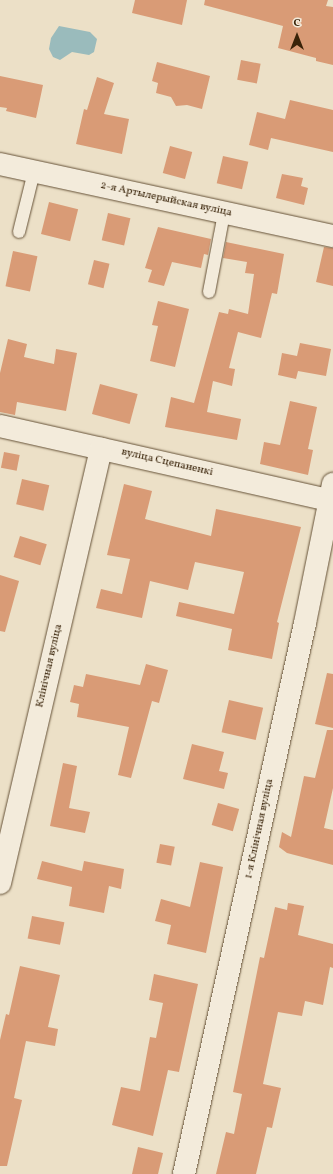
<!DOCTYPE html>
<html>
<head>
<meta charset="utf-8">
<style>
  body { margin:0 }
  #map { position:relative; width:333px; height:1174px; overflow:hidden; background:#ece0c7; font-family:Vollkorn,serif }
  div>[style] { position:absolute }
  .water>* { inset:0; background:#9abbbc }
  .building>* { inset:0; background:#d99b76; transform-origin:0 0 }
  .roads { filter:drop-shadow(0 0 1px #665238) drop-shadow(0 0 1px #665238) }
  .lane>* { height:12px; margin:-6px; padding:0 6px; transform-origin:6px; border-radius:6px; background:#f3ebdb }
  .street>* { height:22px; margin:-11px; padding:0 11px; transform-origin:11px; border-radius:11px; background:#f3ebdb }
  span { translate:-50% -50%; white-space:nowrap; text-align:center; line-height:1.15; -webkit-text-stroke:4px #f3ebdb; paint-order:stroke }
  .street-label { font-size:11px; color:#392309 }
  .north { position:absolute; left:277px; top:16px; width:40px; height:40px; -webkit-text-stroke:3px #f3ebdb; paint-order:stroke; rotate:0deg; font-size:11px; font-weight:700; line-height:16px; text-align:center; color:#392309 }
  .north::after { content:''; display:block; margin:auto; width:14px; height:18px; background:#392309; clip-path:polygon(50% 0,100% 100%,50% 72%,0 100%) }
</style>
</head>
<body>
<div id="map">
  <div class="water">
    <div style="clip-path:polygon(59px 26px,90px 32px,97px 39px,94px 52px,89px 55px,72px 52px,60px 60px,53px 57px,49px 49px,51px 38px)"></div>
  </div>
  <div class="building">
    <div style="clip-path:polygon(135px 0,187px 0,182px 25px,132px 13px)"></div>
    <div style="clip-path:polygon(205px 0,328px 0,326px 6px,333px 7px,333px 65px,316px 61px,316px 58px,278px 48px,283px 26px,204px 5px)"></div>
    <div style="left:241px;top:60px;width:20px;height:20px;rotate:11deg"></div>
    <div style="clip-path:polygon(157px 62px,210px 76px,202px 109px,187px 105px,176px 106px,171px 97px,156px 93px,158px 83px,152px 81px)"></div>
    <div style="clip-path:polygon(0 76px,43px 85px,36px 118px,6px 111px,7px 108px,0 107px)"></div>
    <div style="clip-path:polygon(97px 77px,114px 83px,104px 114px,129px 119px,122px 154px,76px 144px,84px 109px,87px 110px)"></div>
    <div style="clip-path:polygon(290px 100px,333px 110px,333px 152px,271px 138px,268px 150px,249px 145px,257px 112px,285px 119px)"></div>
    <div style="left:170px;top:146px;width:23px;height:28px;rotate:15deg"></div>
    <div style="left:223px;top:156px;width:26px;height:28px;rotate:13deg"></div>
    <div style="clip-path:polygon(282px 174px,303px 178px,301px 186px,308px 188px,304px 205px,276px 198px)"></div>
    <div style="left:49px;top:202px;width:30px;height:33px;rotate:14deg"></div>
    <div style="left:108px;top:213px;width:23px;height:28px;rotate:13deg"></div>
    <div style="clip-path:polygon(158px 227px,211px 239px,208px 255px,204px 254px,201px 268px,172px 262px,164px 286px,148px 282px,152px 270px,145px 268px)"></div>
    <div style="clip-path:polygon(226px 242px,284px 254px,277px 294px,272px 293px,261px 338px,238px 332px,229px 368px,235px 369px,232px 386px,213px 381px,207px 412px,241px 419px,237px 440px,165px 427px,171px 397px,194px 403px,219px 312px,228px 314px,229px 309px,248px 314px,254px 274px,245px 273px,247px 262px,223px 258px)"></div>
    <div style="clip-path:polygon(324px 247px,333px 248px,333px 286px,316px 282px)"></div>
    <div style="left:13px;top:251px;width:25px;height:36px;rotate:12deg"></div>
    <div style="left:94px;top:260px;width:16px;height:25px;rotate:14deg"></div>
    <div style="clip-path:polygon(158px 301px,189px 309px,175px 367px,150px 361px,158px 326px,152px 325px)"></div>
    <div style="clip-path:polygon(8px 339px,27px 344px,24px 357px,54px 364px,56px 349px,77px 353px,66px 411px,17px 402px,15px 415px,0 412px,0 373px)"></div>
    <div style="clip-path:polygon(300px 343px,331px 349px,326px 376px,298px 371px,296px 379px,278px 375px,282px 353px,297px 356px)"></div>
    <div style="left:100px;top:384px;width:39px;height:31px;rotate:15deg"></div>
    <div style="clip-path:polygon(290px 401px,317px 407px,308px 449px,313px 450px,308px 475px,260px 464px,264px 442px,280px 445px)"></div>
    <div style="left:4px;top:452px;width:16px;height:16px;rotate:11deg"></div>
    <div style="left:22px;top:479px;width:28px;height:26px;rotate:13deg"></div>
    <div style="clip-path:polygon(124px 484px,152px 491px,145px 519px,211px 536px,216px 509px,301px 527px,277px 622px,279px 623px,272px 659px,228px 650px,232px 629px,176px 616px,179px 602px,234px 614px,244px 572px,195px 562px,188px 590px,150px 581px,142px 618px,96px 608px,101px 589px,122px 594px,130px 559px,107px 555px)"></div>
    <div style="left:20px;top:536px;width:28px;height:22px;rotate:17deg"></div>
    <div style="clip-path:polygon(0 575px,19px 581px,5px 632px,0 631px)"></div>
    <div style="clip-path:polygon(146px 664px,168px 670px,159px 703px,152px 701px,131px 778px,118px 775px,129px 727px,77px 717px,79px 704px,70px 702px,74px 685px,83px 687px,86px 674px,140px 685px)"></div>
    <div style="clip-path:polygon(327px 673px,333px 674px,333px 728px,315px 724px)"></div>
    <div style="left:229px;top:700px;width:35px;height:33px;rotate:13deg"></div>
    <div style="clip-path:polygon(327px 730px,333px 730px,333px 788px,324px 828px,333px 830px,333px 865px,287px 853px,279px 847px,282px 832px,291px 837px,304px 776px,315px 778px)"></div>
    <div style="clip-path:polygon(192px 744px,224px 752px,219px 771px,228px 773px,224px 789px,183px 779px)"></div>
    <div style="clip-path:polygon(63px 763px,77px 766px,69px 808px,90px 812px,85px 833px,50px 826px)"></div>
    <div style="left:218px;top:803px;width:22px;height:23px;rotate:16deg"></div>
    <div style="left:160px;top:844px;width:15px;height:19px;rotate:11deg"></div>
    <div style="clip-path:polygon(42px 861px,82px 871px,84px 861px,124px 869px,121px 889px,109px 886px,104px 913px,69px 906px,72px 887px,37px 879px)"></div>
    <div style="clip-path:polygon(200px 862px,223px 867px,206px 953px,167px 944px,171px 925px,155px 921px,161px 899px,190px 907px)"></div>
    <div style="clip-path:polygon(288px 903px,304px 906px,298px 935px,333px 944px,333px 968px,330px 967px,323px 1005px,305px 1001px,302px 1016px,278px 1012px,263px 1084px,281px 1088px,272px 1128px,267px 1127px,256px 1174px,216px 1174px,226px 1132px,234px 1134px,242px 1094px,233px 1092px,260px 957px,264px 958px,275px 907px,287px 910px)"></div>
    <div style="left:32px;top:916px;width:33px;height:23px;rotate:11deg"></div>
    <div style="clip-path:polygon(20px 966px,60px 975px,48px 1027px,58px 1029px,55px 1046px,26px 1041px,14px 1098px,22px 1100px,7px 1166px,0 1166px,0 1040px,6px 1014px,9px 1015px)"></div>
    <div style="clip-path:polygon(154px 974px,198px 984px,179px 1072px,168px 1070px,153px 1136px,112px 1125px,121px 1087px,140px 1091px,150px 1037px,156px 1038px,163px 1003px,149px 1000px)"></div>
    <div style="clip-path:polygon(138px 1147px,163px 1153px,158px 1174px,132px 1174px)"></div>
  </div>
  <div class="roads">
    <div class="lane">
      <div style="left:19px;top:232px;width:62px;rotate:-76deg"></div>
      <div style="left:209px;top:292px;width:80px;rotate:-79.2deg"></div>
    </div>
    <div class="street">
      <div style="left:0;top:164px;width:341px;rotate:12.2deg"></div>
      <div style="left:0;top:426px;width:341px;rotate:12.7deg"></div>
      <div style="left:0;top:883px;width:446px;rotate:-76.9deg"></div>
      <div style="left:184px;top:1174px;width:564px;rotate:-77.61deg"></div>
      <div style="left:305px;top:623px;width:142px;rotate:-78.6deg"></div>
    </div>
  </div>
  <div class="street-label">
    <span style="left:166px;top:200px;rotate:12deg">2-я Артылерыйская вуліца</span>
    <span style="left:167px;top:463px;rotate:13deg">вуліца Сцепаненкі</span>
    <span style="left:50px;top:666px;rotate:-77deg">Клінічная вуліца</span>
    <span style="left:260px;top:829px;rotate:-78deg">1-я Клінічная вуліца</span>
  </div>
  <div class="north">С</div>
</div>
</body>
</html>
